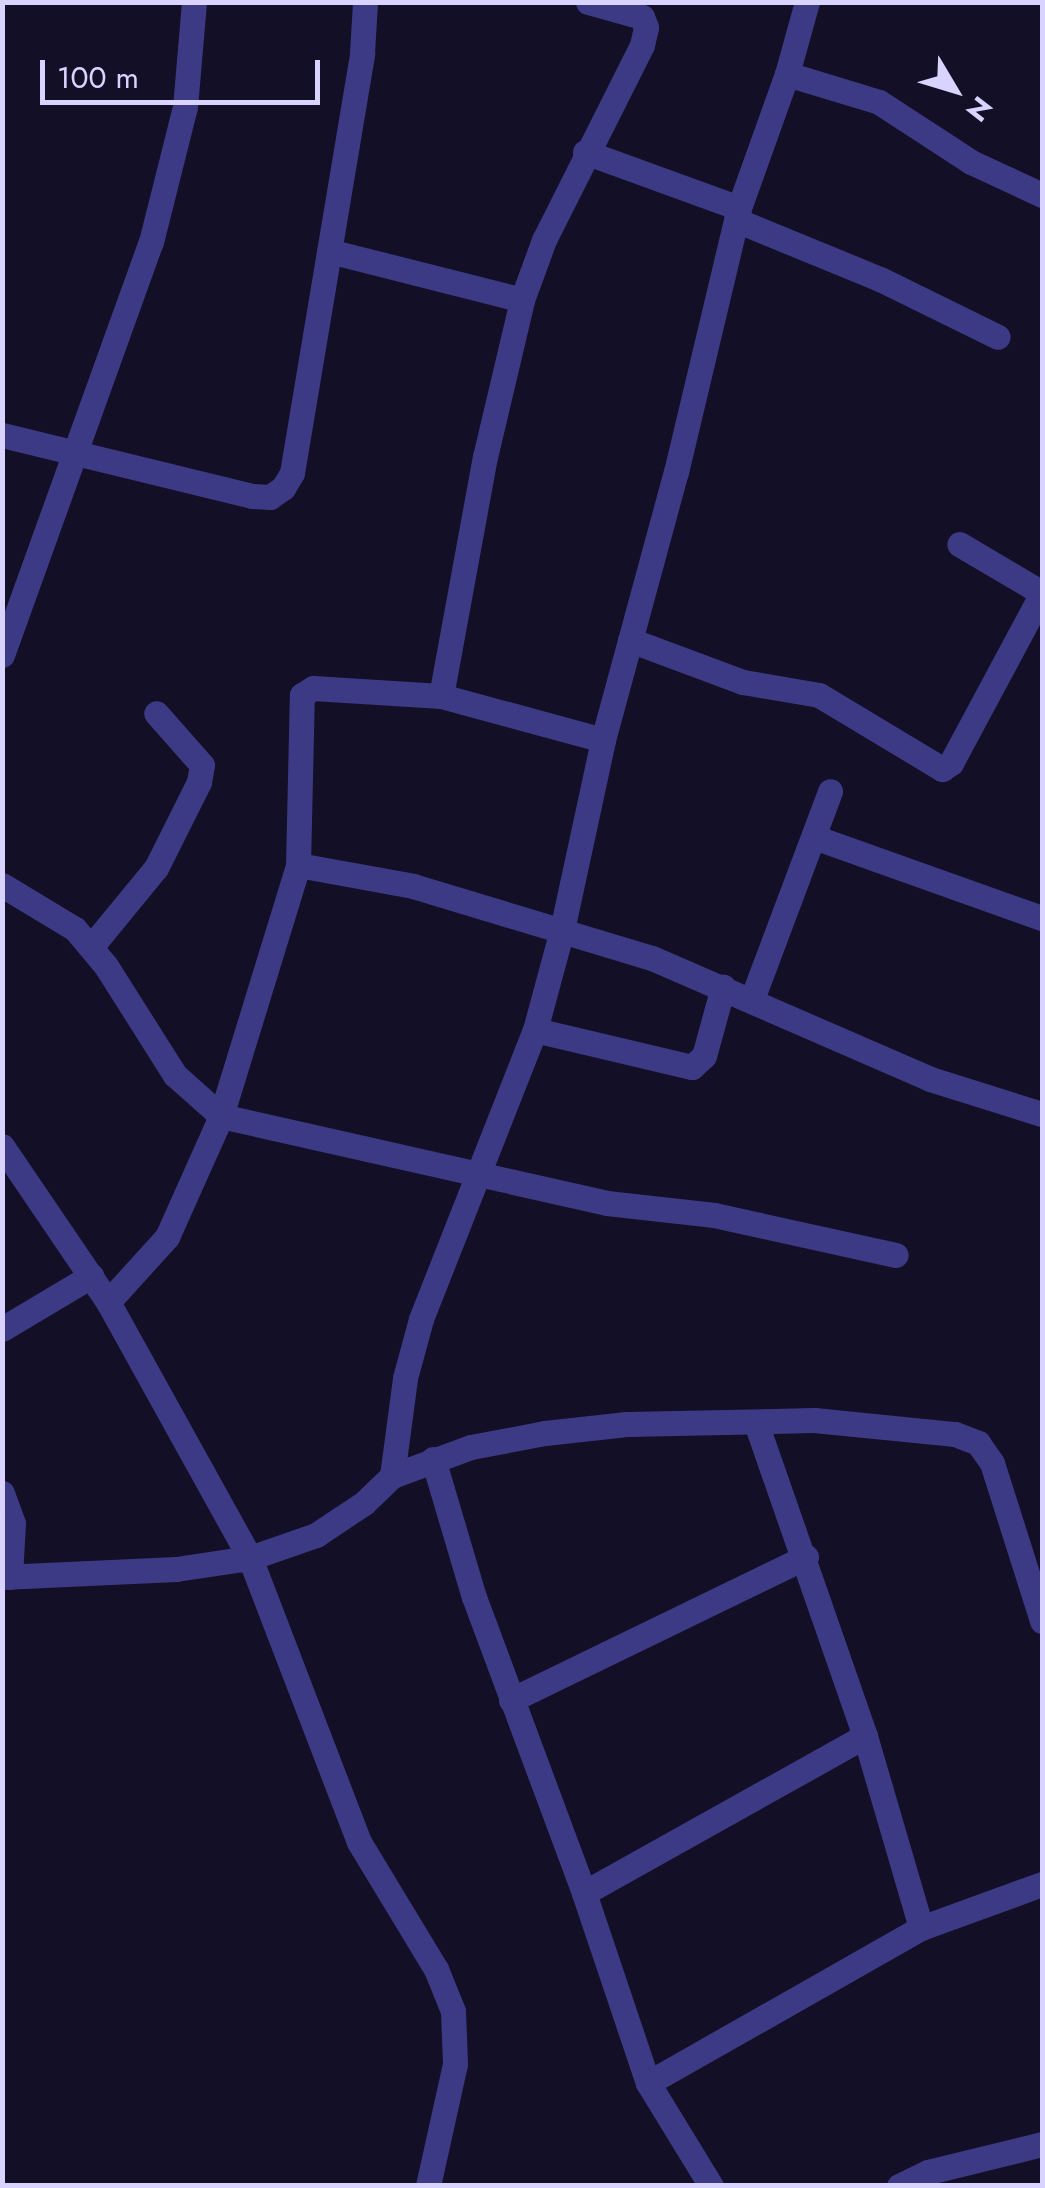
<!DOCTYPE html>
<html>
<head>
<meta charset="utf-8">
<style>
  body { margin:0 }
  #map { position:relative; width:1045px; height:2188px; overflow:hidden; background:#130f26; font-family:Jost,sans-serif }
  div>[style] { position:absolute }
  .minor>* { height:25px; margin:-12.5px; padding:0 12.5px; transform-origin:12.5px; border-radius:12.5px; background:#3d3a85 }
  span { translate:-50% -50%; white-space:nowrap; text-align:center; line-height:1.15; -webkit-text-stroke:8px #130f26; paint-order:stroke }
  .frame { position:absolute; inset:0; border:5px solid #d9d4ff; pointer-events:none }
  .north { position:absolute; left:905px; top:40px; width:100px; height:100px; -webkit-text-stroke:8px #130f26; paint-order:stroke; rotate:128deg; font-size:28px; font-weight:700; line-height:40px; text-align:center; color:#d9d4ff }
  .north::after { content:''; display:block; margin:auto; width:35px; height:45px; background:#d9d4ff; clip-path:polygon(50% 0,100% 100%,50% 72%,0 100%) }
  .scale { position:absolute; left:40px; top:60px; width:280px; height:45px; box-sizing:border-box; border:5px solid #d9d4ff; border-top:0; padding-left:12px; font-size:30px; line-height:35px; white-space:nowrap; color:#d9d4ff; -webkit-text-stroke:8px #130f26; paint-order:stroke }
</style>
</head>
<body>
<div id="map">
  <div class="minor">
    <div style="left:787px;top:74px;width:96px;rotate:16.9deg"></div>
    <div style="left:879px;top:102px;width:110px;rotate:33.1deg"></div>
    <div style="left:971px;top:162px;width:78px;rotate:24.9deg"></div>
    <div style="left:585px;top:152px;width:164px;rotate:20deg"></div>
    <div style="left:736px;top:220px;width:156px;rotate:22.3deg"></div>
    <div style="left:880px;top:279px;width:131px;rotate:26.2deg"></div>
    <div style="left:329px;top:251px;width:199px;rotate:14.2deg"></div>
    <div style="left:2px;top:435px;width:257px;rotate:13.7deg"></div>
    <div style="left:252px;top:496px;width:18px;rotate:3deg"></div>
    <div style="left:270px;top:497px;width:16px;rotate:-35deg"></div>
    <div style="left:283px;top:488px;width:17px;rotate:-59deg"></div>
    <div style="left:292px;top:473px;width:426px;rotate:-80.5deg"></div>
    <div style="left:362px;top:53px;width:51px;rotate:-86.6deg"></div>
    <div style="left:630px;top:640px;width:121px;rotate:20.4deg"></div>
    <div style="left:743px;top:682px;width:77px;rotate:9.7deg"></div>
    <div style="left:819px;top:695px;width:144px;rotate:31deg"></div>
    <div style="left:942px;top:769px;width:11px;rotate:-34deg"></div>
    <div style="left:951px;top:763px;width:193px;rotate:-61.8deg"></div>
    <div style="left:1042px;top:593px;width:96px;rotate:-149.4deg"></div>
    <div style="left:2px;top:655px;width:439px;rotate:-70.2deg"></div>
    <div style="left:151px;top:242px;width:139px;rotate:-75.9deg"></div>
    <div style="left:185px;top:107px;width:105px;rotate:-85.1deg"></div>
    <div style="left:441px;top:696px;width:243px;rotate:-79.6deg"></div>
    <div style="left:485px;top:457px;width:161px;rotate:-76.7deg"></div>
    <div style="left:522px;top:300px;width:64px;rotate:-69.9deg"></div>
    <div style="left:544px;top:240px;width:218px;rotate:-63.3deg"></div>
    <div style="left:642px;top:45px;width:18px;rotate:-77deg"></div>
    <div style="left:646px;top:27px;width:11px;rotate:-112deg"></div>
    <div style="left:642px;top:17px;width:56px;rotate:-164.5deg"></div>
    <div style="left:814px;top:837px;width:242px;rotate:19.6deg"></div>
    <div style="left:298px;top:865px;width:117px;rotate:10.3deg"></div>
    <div style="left:413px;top:886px;width:250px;rotate:16.8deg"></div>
    <div style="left:652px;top:958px;width:303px;rotate:23.5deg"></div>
    <div style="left:930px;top:1079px;width:117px;rotate:17.4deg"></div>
    <div style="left:2px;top:885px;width:85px;rotate:31.1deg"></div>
    <div style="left:75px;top:929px;width:48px;rotate:50deg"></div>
    <div style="left:106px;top:966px;width:129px;rotate:57.7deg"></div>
    <div style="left:175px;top:1075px;width:62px;rotate:41.7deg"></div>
    <div style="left:221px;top:1116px;width:396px;rotate:12.7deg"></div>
    <div style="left:607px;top:1203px;width:108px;rotate:6.4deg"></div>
    <div style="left:714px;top:1215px;width:186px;rotate:12.4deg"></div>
    <div style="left:91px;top:947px;width:102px;rotate:-50.6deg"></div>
    <div style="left:156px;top:868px;width:96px;rotate:-63.4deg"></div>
    <div style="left:199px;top:782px;width:17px;rotate:-80deg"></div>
    <div style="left:202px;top:765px;width:69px;rotate:-131.5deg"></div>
    <div style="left:752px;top:999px;width:222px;rotate:-69.4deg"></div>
    <div style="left:535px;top:1030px;width:161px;rotate:13.3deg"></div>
    <div style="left:692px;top:1067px;width:16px;rotate:-43deg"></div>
    <div style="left:704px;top:1056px;width:72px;rotate:-74.6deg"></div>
    <div style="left:2px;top:1146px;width:189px;rotate:55.8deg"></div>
    <div style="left:108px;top:1302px;width:293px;rotate:61deg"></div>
    <div style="left:250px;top:1558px;width:304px;rotate:69deg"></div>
    <div style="left:359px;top:1842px;width:149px;rotate:58.8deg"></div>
    <div style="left:436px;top:1969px;width:45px;rotate:68deg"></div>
    <div style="left:453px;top:2011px;width:53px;rotate:87.8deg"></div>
    <div style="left:455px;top:2064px;width:125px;rotate:102.5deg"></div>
    <div style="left:108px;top:1302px;width:88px;rotate:-47.8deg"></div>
    <div style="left:167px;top:1237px;width:133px;rotate:-65.9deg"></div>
    <div style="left:221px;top:1116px;width:263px;rotate:-72.9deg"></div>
    <div style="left:298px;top:865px;width:170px;rotate:-88.7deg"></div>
    <div style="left:302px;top:695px;width:13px;rotate:-32deg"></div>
    <div style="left:313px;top:688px;width:128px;rotate:3.6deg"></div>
    <div style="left:441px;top:696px;width:168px;rotate:15.2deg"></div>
    <div style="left:2px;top:1329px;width:104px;rotate:-30.8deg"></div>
    <div style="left:756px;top:1423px;width:331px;rotate:70.8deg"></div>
    <div style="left:865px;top:1736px;width:200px;rotate:73.7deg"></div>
    <div style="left:433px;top:1459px;width:144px;rotate:73.5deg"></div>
    <div style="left:474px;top:1597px;width:316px;rotate:69.6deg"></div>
    <div style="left:584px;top:1893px;width:200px;rotate:71.4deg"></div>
    <div style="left:648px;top:2083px;width:121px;rotate:58.5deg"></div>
    <div style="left:392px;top:1476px;width:99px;rotate:-82.4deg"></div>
    <div style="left:405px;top:1378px;width:61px;rotate:-74.8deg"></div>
    <div style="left:421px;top:1319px;width:311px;rotate:-68.5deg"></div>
    <div style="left:535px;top:1030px;width:104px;rotate:-74.9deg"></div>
    <div style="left:562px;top:930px;width:194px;rotate:-77.8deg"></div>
    <div style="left:603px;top:740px;width:278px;rotate:-74.8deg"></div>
    <div style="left:676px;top:472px;width:271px;rotate:-76.6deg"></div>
    <div style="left:739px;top:208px;width:142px;rotate:-70.3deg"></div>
    <div style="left:787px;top:74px;width:75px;rotate:-74.5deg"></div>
    <div style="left:2px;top:1493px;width:32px;rotate:70deg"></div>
    <div style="left:13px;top:1523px;width:54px;rotate:93.2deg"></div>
    <div style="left:2px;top:1577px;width:174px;rotate:-2.6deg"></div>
    <div style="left:176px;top:1569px;width:75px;rotate:-8.5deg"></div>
    <div style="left:250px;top:1558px;width:70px;rotate:-19.2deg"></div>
    <div style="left:316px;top:1535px;width:58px;rotate:-33.7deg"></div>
    <div style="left:364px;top:1503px;width:39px;rotate:-44deg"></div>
    <div style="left:392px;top:1476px;width:84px;rotate:-20.2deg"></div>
    <div style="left:471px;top:1447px;width:75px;rotate:-10.7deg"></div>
    <div style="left:545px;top:1433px;width:82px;rotate:-6.3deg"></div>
    <div style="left:627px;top:1424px;width:187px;rotate:-1.2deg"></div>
    <div style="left:814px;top:1420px;width:142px;rotate:5.7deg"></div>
    <div style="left:955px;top:1434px;width:25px;rotate:21deg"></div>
    <div style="left:978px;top:1443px;width:24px;rotate:55deg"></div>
    <div style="left:992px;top:1463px;width:166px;rotate:72.4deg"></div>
    <div style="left:511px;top:1700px;width:328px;rotate:-25.9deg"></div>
    <div style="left:584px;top:1893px;width:322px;rotate:-29.2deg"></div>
    <div style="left:648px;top:2083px;width:314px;rotate:-29.6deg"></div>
    <div style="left:921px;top:1928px;width:129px;rotate:-20deg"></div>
    <div style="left:899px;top:2186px;width:32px;rotate:-26deg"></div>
    <div style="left:928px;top:2172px;width:117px;rotate:-13.8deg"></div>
  </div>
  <div class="frame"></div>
  <div class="north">N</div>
  <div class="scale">100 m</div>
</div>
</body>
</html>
